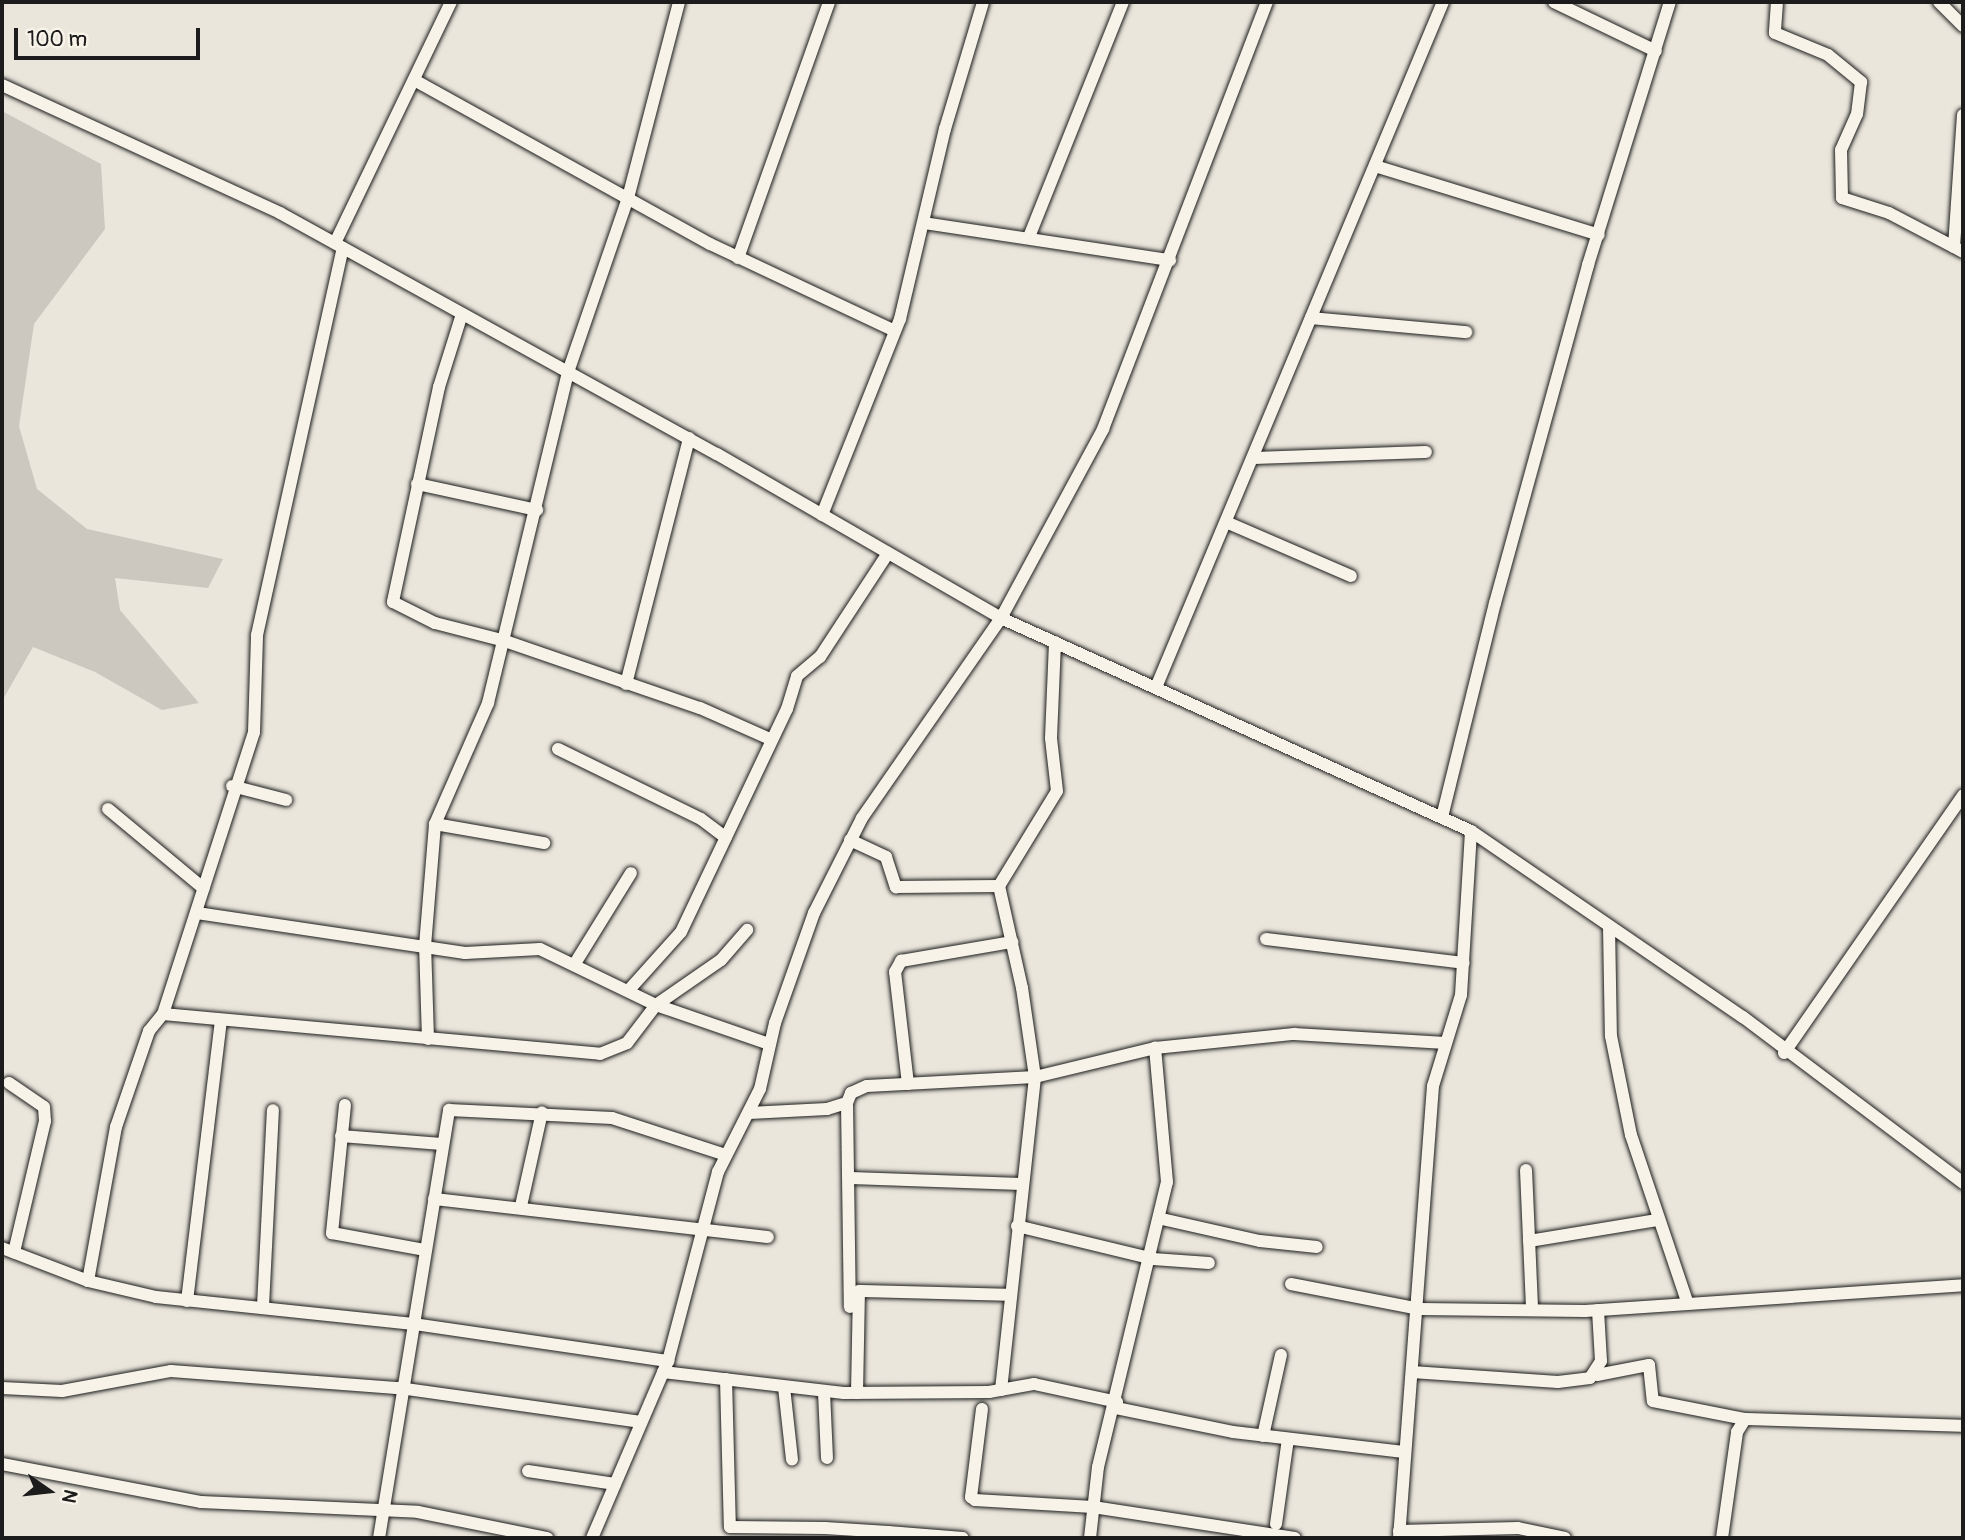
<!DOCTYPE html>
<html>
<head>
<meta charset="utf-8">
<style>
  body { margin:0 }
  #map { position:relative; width:1965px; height:1540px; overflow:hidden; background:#eae6dc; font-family:Pangolin,sans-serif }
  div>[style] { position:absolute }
  .green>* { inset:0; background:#ccc8c0 }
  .roads { filter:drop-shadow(0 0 2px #1c1c1c) drop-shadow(0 0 2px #1c1c1c) }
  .minor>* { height:12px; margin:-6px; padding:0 6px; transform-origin:6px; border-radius:6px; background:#f7f3e8 }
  span { translate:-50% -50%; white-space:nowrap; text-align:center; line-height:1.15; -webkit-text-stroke:5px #f7f3e8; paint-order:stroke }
  .frame { position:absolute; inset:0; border:4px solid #1c1c1c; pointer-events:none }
  .north { position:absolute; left:14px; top:1456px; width:70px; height:70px; -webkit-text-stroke:5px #f7f3e8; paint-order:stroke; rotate:104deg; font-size:19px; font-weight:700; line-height:28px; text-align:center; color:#1c1c1c }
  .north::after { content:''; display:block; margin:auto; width:24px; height:32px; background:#1c1c1c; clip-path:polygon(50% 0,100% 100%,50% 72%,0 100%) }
  .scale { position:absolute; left:14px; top:28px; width:186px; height:32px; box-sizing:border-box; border:4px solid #1c1c1c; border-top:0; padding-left:9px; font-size:21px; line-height:24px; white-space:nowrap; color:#1c1c1c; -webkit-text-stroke:5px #f7f3e8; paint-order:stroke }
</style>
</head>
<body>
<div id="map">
  <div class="green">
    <div style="clip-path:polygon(2px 111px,101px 164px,105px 229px,34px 324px,19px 426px,37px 489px,87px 529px,223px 559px,208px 588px,115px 578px,120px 610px,199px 703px,162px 710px,95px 672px,33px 647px,2px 701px)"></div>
  </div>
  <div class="roads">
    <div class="minor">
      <div style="left:1554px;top:2px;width:113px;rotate:25.7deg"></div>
      <div style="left:1777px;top:2px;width:31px;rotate:94deg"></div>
      <div style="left:1775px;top:33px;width:57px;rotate:22.5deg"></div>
      <div style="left:1828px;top:55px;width:43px;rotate:39.3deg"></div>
      <div style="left:1861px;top:82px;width:32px;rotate:97deg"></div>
      <div style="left:1857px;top:114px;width:39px;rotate:114deg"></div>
      <div style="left:1841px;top:150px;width:48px;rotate:88.8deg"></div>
      <div style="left:1842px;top:198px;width:49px;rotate:17.7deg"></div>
      <div style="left:1889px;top:213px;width:73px;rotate:27.6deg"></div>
      <div style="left:1939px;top:2px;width:34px;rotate:45deg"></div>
      <div style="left:414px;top:80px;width:338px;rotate:29deg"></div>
      <div style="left:710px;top:244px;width:204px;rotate:25.2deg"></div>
      <div style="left:2px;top:85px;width:306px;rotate:24.7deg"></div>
      <div style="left:280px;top:213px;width:499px;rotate:28.9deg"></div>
      <div style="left:717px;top:454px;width:328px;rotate:30deg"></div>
      <div style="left:1001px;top:618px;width:516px;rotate:24.38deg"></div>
      <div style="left:1471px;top:831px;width:330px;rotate:34.4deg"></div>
      <div style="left:1743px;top:1017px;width:276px;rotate:37deg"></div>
      <div style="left:1963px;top:115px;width:132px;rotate:93.9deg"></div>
      <div style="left:1954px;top:247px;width:10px;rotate:29deg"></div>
      <div style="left:1375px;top:166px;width:234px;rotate:17.1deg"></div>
      <div style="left:924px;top:223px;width:249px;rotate:8.6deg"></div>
      <div style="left:1029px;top:237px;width:253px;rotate:-68.2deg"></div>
      <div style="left:335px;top:243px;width:267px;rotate:-64.3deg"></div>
      <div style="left:738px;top:258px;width:272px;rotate:-70.4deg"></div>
      <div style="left:462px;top:314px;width:77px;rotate:107.5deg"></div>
      <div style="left:439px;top:387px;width:220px;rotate:102.1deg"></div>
      <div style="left:393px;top:602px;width:47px;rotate:26.6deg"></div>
      <div style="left:435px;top:623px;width:72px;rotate:14.4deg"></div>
      <div style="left:505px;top:641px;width:206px;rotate:19deg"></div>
      <div style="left:700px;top:708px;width:77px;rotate:23.9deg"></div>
      <div style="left:1311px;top:318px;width:156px;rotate:5.2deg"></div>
      <div style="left:1253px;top:458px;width:173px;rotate:-2deg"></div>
      <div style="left:417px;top:484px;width:123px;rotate:12.2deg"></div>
      <div style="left:822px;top:515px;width:211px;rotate:-68.3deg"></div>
      <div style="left:900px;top:319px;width:195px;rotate:-76.7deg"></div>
      <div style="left:945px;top:129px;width:133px;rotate:-73.3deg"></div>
      <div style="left:1226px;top:522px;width:136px;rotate:23.4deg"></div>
      <div style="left:626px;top:684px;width:254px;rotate:-75.6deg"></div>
      <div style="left:1157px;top:685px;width:740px;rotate:-67.28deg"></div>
      <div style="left:558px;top:749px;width:159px;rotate:26.1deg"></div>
      <div style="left:701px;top:819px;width:31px;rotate:37deg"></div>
      <div style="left:232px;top:786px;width:56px;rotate:14.5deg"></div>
      <div style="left:108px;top:809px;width:124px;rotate:39.7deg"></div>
      <div style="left:1442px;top:817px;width:220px;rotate:-76.1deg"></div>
      <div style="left:1495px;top:603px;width:351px;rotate:-74.6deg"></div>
      <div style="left:1588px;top:265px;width:275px;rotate:-72.7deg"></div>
      <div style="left:435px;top:824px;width:111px;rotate:9.9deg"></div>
      <div style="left:850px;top:840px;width:40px;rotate:25deg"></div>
      <div style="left:886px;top:857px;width:32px;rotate:72deg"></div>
      <div style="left:896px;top:887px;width:103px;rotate:-0.6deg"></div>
      <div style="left:197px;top:913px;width:271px;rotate:8.5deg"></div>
      <div style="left:465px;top:953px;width:75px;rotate:-3.1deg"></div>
      <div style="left:540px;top:949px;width:129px;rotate:25.8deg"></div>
      <div style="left:656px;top:1005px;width:79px;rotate:-34.7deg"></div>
      <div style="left:721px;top:960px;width:40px;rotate:-49deg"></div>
      <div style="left:1609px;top:926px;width:110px;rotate:89deg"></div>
      <div style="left:1611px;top:1036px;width:101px;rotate:78.6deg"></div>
      <div style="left:1631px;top:1135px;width:178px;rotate:71.4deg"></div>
      <div style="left:1266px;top:939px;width:199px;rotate:6.9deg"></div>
      <div style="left:574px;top:965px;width:108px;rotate:-58.2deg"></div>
      <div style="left:628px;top:991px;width:79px;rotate:-48.1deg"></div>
      <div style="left:681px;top:932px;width:247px;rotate:-64.6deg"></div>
      <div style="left:787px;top:709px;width:34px;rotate:-73deg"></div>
      <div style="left:797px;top:676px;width:30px;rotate:-40deg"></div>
      <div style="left:820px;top:657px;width:124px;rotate:-56.8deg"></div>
      <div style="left:163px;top:1014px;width:296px;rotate:-72.1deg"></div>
      <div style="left:254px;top:732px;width:97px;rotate:-88.2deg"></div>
      <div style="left:257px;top:635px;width:396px;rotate:-77.5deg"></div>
      <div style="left:428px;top:1039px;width:93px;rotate:-91.8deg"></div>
      <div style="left:425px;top:946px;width:122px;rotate:-85.3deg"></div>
      <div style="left:435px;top:824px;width:132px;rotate:-66.3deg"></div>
      <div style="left:488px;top:703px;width:341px;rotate:-76.4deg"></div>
      <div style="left:568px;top:372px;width:184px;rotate:-71deg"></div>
      <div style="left:628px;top:198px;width:203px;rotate:-75.4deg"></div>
      <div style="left:1784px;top:1053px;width:314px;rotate:-55.2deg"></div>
      <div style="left:9px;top:1083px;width:42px;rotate:34.4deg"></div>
      <div style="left:44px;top:1107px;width:14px;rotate:86deg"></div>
      <div style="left:45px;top:1121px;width:135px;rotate:103.3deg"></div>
      <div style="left:908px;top:1084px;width:113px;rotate:-96.6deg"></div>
      <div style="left:895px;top:972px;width:13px;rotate:-61deg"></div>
      <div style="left:901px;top:961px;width:113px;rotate:-9.7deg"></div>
      <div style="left:847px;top:1103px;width:204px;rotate:89.2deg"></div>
      <div style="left:345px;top:1105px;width:129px;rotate:95.8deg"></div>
      <div style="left:332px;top:1233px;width:95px;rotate:10.4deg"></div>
      <div style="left:749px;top:1113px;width:78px;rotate:-2.9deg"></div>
      <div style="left:827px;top:1109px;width:21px;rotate:-17deg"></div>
      <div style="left:847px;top:1103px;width:11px;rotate:-68deg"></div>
      <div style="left:851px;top:1093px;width:17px;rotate:-24deg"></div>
      <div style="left:867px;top:1086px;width:168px;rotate:-3.1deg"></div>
      <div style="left:1035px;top:1077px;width:123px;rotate:-13.6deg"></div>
      <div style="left:1155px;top:1048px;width:140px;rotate:-5.8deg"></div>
      <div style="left:1294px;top:1034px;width:152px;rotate:3.4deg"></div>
      <div style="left:341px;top:1136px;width:101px;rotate:4.5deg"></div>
      <div style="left:1526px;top:1170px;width:140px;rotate:87.5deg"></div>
      <div style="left:850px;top:1178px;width:172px;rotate:2deg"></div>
      <div style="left:434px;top:1199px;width:336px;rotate:6.5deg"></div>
      <div style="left:521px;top:1206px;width:96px;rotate:-77.4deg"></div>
      <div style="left:1162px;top:1219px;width:100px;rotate:12.7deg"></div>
      <div style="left:1260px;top:1241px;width:57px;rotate:6deg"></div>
      <div style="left:1017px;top:1226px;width:140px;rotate:13.6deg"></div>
      <div style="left:1153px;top:1259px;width:56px;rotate:4.1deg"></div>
      <div style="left:1529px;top:1241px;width:130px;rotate:-9.3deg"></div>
      <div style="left:2px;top:1248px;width:92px;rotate:21deg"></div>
      <div style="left:88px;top:1281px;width:70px;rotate:13.2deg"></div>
      <div style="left:156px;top:1297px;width:259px;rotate:6deg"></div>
      <div style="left:414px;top:1324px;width:257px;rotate:8.3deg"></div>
      <div style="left:88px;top:1281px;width:157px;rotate:-79.7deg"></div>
      <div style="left:116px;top:1127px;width:102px;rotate:-71deg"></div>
      <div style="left:149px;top:1031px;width:22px;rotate:-51deg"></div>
      <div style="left:163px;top:1014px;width:439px;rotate:5.2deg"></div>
      <div style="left:600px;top:1054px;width:29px;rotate:-22deg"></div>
      <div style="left:627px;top:1043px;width:48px;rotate:-52.7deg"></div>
      <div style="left:656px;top:1005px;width:120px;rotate:19deg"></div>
      <div style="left:1291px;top:1284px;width:131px;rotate:11deg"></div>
      <div style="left:1420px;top:1309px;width:165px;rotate:0.7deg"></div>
      <div style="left:1585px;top:1311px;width:379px;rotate:-3.9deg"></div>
      <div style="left:187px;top:1301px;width:283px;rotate:-83.1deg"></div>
      <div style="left:263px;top:1306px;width:196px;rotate:-87.1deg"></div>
      <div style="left:663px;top:1372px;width:182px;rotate:6.6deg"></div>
      <div style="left:844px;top:1393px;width:145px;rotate:-0.4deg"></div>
      <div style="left:989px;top:1392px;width:46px;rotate:-10.1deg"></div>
      <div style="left:1034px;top:1384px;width:85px;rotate:12.2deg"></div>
      <div style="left:1412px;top:1372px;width:146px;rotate:3.9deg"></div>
      <div style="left:1558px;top:1382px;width:32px;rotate:-7deg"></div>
      <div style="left:1590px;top:1378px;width:20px;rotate:-57deg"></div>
      <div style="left:1601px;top:1361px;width:51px;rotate:-93.4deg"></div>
      <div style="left:1597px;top:1375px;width:53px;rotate:-10.9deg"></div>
      <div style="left:1649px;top:1365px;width:36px;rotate:84deg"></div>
      <div style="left:1653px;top:1401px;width:94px;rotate:11.1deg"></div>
      <div style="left:726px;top:1379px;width:148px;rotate:88.5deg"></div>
      <div style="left:730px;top:1527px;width:95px;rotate:0.6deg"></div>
      <div style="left:825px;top:1528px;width:63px;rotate:3.6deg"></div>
      <div style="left:888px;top:1532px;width:6px;rotate:90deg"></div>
      <div style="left:784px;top:1387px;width:73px;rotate:83.7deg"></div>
      <div style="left:2px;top:1388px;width:60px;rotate:2.9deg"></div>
      <div style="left:62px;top:1391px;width:111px;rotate:-10.4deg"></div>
      <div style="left:171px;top:1371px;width:229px;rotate:4.3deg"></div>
      <div style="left:399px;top:1388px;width:244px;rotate:8deg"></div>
      <div style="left:1001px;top:1390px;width:315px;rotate:-83.8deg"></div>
      <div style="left:1035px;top:1077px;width:90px;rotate:-98.3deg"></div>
      <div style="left:1022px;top:988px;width:105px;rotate:-102.7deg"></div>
      <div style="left:999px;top:886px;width:111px;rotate:-58.6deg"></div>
      <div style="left:1057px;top:791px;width:53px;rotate:-96.5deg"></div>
      <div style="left:1051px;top:738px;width:96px;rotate:-87.6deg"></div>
      <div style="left:824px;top:1392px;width:66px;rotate:87.4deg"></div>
      <div style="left:857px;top:1393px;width:102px;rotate:-88.9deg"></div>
      <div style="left:859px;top:1291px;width:151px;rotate:1.5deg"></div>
      <div style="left:1116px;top:1408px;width:119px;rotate:11.6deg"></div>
      <div style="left:1233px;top:1432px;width:172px;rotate:6.7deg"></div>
      <div style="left:982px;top:1409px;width:89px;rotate:97.1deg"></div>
      <div style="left:971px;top:1497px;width:5px;rotate:37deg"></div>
      <div style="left:975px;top:1500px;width:118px;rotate:3.4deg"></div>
      <div style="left:1093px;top:1507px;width:204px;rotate:8.7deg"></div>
      <div style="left:1263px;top:1436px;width:83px;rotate:-77.5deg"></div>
      <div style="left:2px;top:1464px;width:203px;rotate:10.8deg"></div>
      <div style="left:201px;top:1502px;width:217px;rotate:2.6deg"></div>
      <div style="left:418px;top:1512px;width:132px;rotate:11.4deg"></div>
      <div style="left:528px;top:1471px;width:88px;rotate:8.5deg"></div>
      <div style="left:1276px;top:1524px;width:86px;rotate:-82deg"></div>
      <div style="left:1399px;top:1531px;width:119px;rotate:-1.4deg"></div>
      <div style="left:1518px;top:1528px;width:48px;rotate:12deg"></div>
      <div style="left:888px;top:1532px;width:75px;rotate:4.6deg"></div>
      <div style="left:379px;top:1538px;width:434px;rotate:-80.7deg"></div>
      <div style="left:449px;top:1110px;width:163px;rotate:2.8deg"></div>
      <div style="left:612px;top:1118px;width:120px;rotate:18deg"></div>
      <div style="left:592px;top:1538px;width:193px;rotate:-66.8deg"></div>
      <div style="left:668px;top:1361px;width:196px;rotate:-75.2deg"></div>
      <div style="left:718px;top:1172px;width:93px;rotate:-63.2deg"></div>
      <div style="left:760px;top:1089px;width:68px;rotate:-77.2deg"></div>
      <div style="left:775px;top:1023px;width:117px;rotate:-70.5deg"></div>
      <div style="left:814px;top:913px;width:106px;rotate:-63.2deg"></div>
      <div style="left:862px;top:818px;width:244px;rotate:-55.2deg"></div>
      <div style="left:1001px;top:618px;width:215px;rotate:-61.6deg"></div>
      <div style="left:1103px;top:429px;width:457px;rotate:-69deg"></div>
      <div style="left:1090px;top:1538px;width:71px;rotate:-83.6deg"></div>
      <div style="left:1098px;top:1467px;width:293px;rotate:-76.4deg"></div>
      <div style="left:1167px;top:1182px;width:135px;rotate:-95.1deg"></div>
      <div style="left:1399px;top:1538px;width:453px;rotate:-85.7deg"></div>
      <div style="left:1433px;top:1086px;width:95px;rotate:-72.9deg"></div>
      <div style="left:1461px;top:995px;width:164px;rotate:-86.5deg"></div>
      <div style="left:1722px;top:1538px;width:107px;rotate:-81.9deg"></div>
      <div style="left:1737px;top:1432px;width:15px;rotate:-58deg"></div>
      <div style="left:1745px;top:1419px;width:218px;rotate:1.8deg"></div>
    </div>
  </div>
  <div class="frame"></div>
  <div class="north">N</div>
  <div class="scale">100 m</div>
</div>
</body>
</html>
